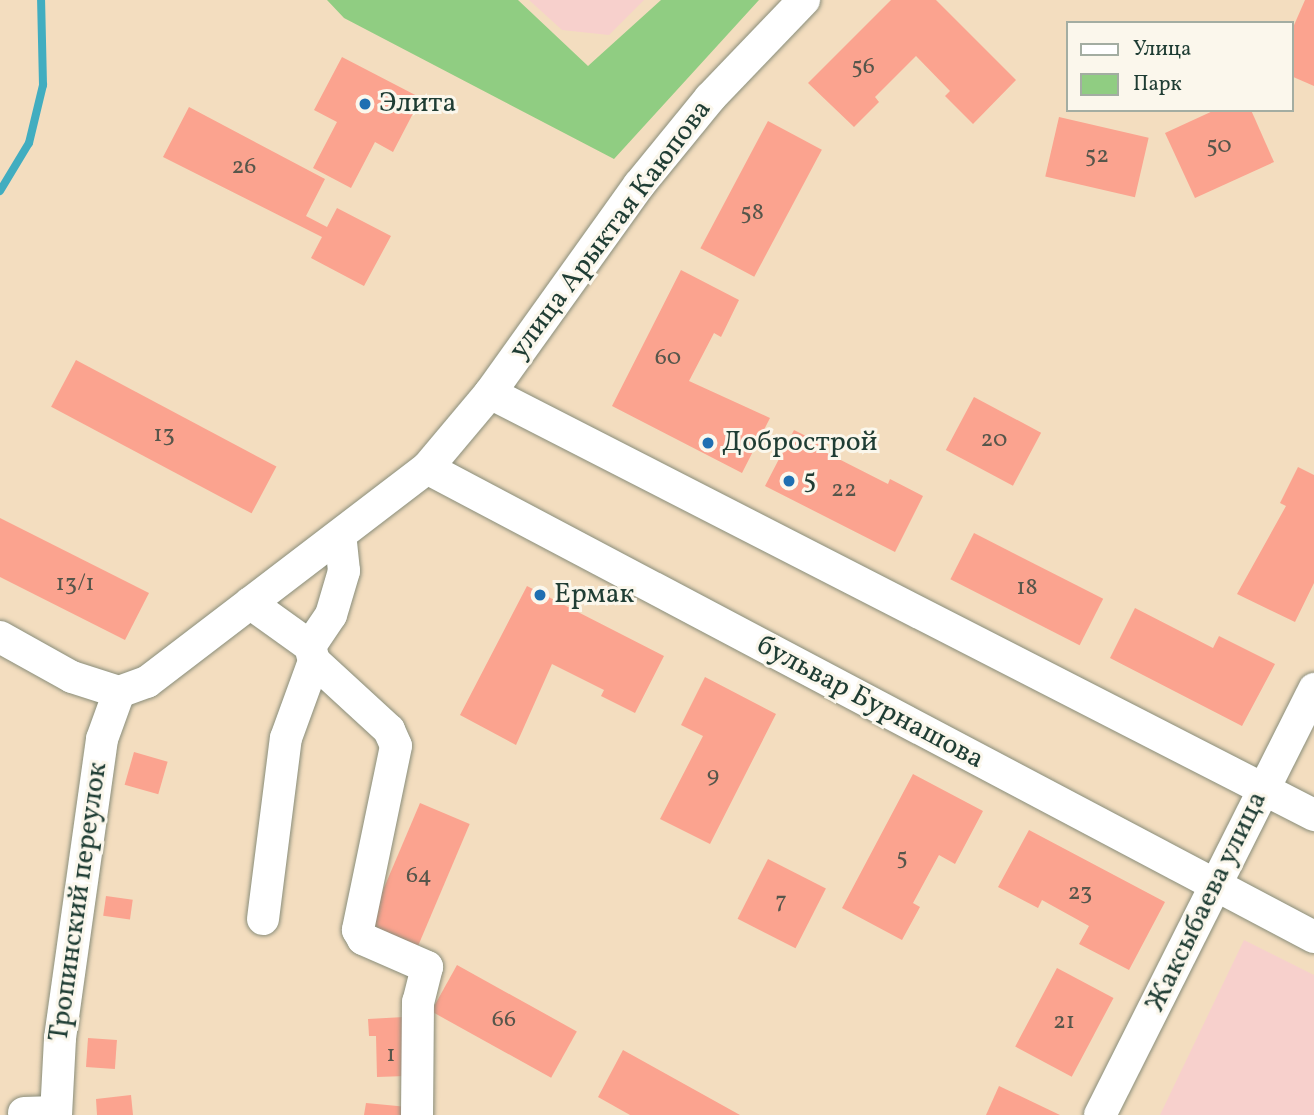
<!DOCTYPE html>
<html>
<head>
<meta charset="utf-8">
<style>
  body { margin:0 }
  #map { position:relative; width:1314px; height:1115px; overflow:hidden; background:#f3ddbf; font-family:Vollkorn,serif }
  div>[style] { position:absolute }
  .built>* { inset:0; background:#f7d0cc }
  .green>* { inset:0; background:#90cd82 }
  .stream>* { height:8px; margin:-4px; padding:0 4px; transform-origin:4px; border-radius:4px; background:#41adc0 }
  .building>* { inset:0; background:#fba38f; transform-origin:0 0 }
  .roads { filter:drop-shadow(0 0 2px #898d7a) drop-shadow(0 0 2px #898d7a) }
  .minor>* { height:32px; margin:-16px; padding:0 16px; transform-origin:16px; border-radius:16px; background:#fff }
  .dots>* { width:19px; height:19px; translate:-50% -50%; box-sizing:border-box; border:4px solid #fbf7ec; border-radius:50% }
  span { translate:-50% -50%; white-space:nowrap; text-align:center; line-height:1.15; -webkit-text-stroke:6px #fbf7ec; paint-order:stroke }
  .number-label { font-size:24px; color:#56564b }
  .number-label span { -webkit-text-stroke-width:0 }
  .poi-label { font-size:28px; color:#1f3d34 }
  .left { translate:0 -50%; text-align:left }
  .street-label { font-size:28px; color:#1f3d34 }
  .legend { position:absolute; left:1066px; top:21px; width:228px; height:91px; box-sizing:border-box; background:#fbf7ec; border:2px solid #a3ada2; margin:0; padding:9px 12px; list-style:none; font-size:21px; color:#1f3d34 }
  .legend li { display:flex; align-items:center; gap:14px; height:35px }
  .legend b { width:35px; border:2px solid #a3ada2 }
</style>
</head>
<body>
<div id="map">
  <div class="built">
    <div style="clip-path:polygon(529px 0,644px 0,609px 35px,562px 30px)"></div>
    <div style="clip-path:polygon(1244px 940px,1314px 975px,1314px 1115px,1160px 1115px)"></div>
  </div>
  <div class="green">
    <div style="clip-path:polygon(327px 0,518px 0,588px 66px,661px 0,759px 0,614px 159px,344px 18px)"></div>
  </div>
  <div class="stream">
    <div style="left:0;top:191px;width:56px;rotate:-58.9deg"></div>
    <div style="left:29px;top:143px;width:60px;rotate:-76.4deg"></div>
    <div style="left:43px;top:85px;width:85px;rotate:-91.3deg"></div>
  </div>
  <div class="building">
    <div style="clip-path:polygon(891px 0,936px 0,1016px 80px,973px 124px,945px 96px,950px 91px,916px 56px,875px 97px,879px 102px,854px 127px,808px 83px)"></div>
    <div style="clip-path:polygon(1305px 0,1314px 0,1314px 86px,1291px 76px,1291px 32px)"></div>
    <div style="clip-path:polygon(342px 57px,421px 98px,393px 152px,375px 142px,351px 188px,313px 168px,337px 122px,314px 110px)"></div>
    <div style="clip-path:polygon(189px 107px,325px 179px,306px 216px,327px 227px,337px 208px,391px 236px,364px 286px,311px 258px,322px 237px,163px 157px)"></div>
    <div style="clip-path:polygon(1215px 110px,1251px 110px,1274px 162px,1195px 198px,1165px 133px)"></div>
    <div style="left:1059px;top:117px;width:92px;height:61px;rotate:13deg"></div>
    <div style="left:768px;top:121px;width:61px;height:144px;rotate:28deg"></div>
    <div style="clip-path:polygon(681px 270px,739px 300px,721px 337px,714px 333px,689px 381px,770px 418px,742px 473px,612px 406px)"></div>
    <div style="left:76px;top:360px;width:227px;height:53px;rotate:28deg"></div>
    <div style="left:974px;top:397px;width:76px;height:60px;rotate:28deg"></div>
    <div style="clip-path:polygon(794px 430px,826px 446px,823px 451px,888px 484px,890px 479px,923px 496px,895px 552px,765px 486px)"></div>
    <div style="clip-path:polygon(1298px 467px,1314px 475px,1314px 583px,1295px 622px,1237px 594px,1286px 506px,1280px 503px)"></div>
    <div style="clip-path:polygon(0 518px,149px 593px,125px 640px,0 577px)"></div>
    <div style="left:974px;top:533px;width:145px;height:52px;rotate:27deg"></div>
    <div style="clip-path:polygon(527px 586px,664px 656px,635px 713px,601px 696px,604px 690px,552px 664px,516px 745px,460px 715px)"></div>
    <div style="clip-path:polygon(1135px 608px,1213px 648px,1219px 636px,1275px 664px,1242px 726px,1110px 658px)"></div>
    <div style="clip-path:polygon(705px 677px,776px 714px,710px 844px,660px 819px,703px 736px,681px 725px)"></div>
    <div style="left:134px;top:752px;width:35px;height:34px;rotate:16deg"></div>
    <div style="clip-path:polygon(913px 774px,983px 811px,955px 864px,939px 855px,913px 903px,920px 907px,902px 940px,842px 908px)"></div>
    <div style="left:420px;top:803px;width:54px;height:138px;rotate:23deg"></div>
    <div style="clip-path:polygon(1029px 830px,1165px 902px,1129px 970px,1079px 944px,1089px 926px,1042px 900px,1038px 908px,998px 887px)"></div>
    <div style="left:768px;top:859px;width:65px;height:67px;rotate:27deg"></div>
    <div style="left:106px;top:896px;width:27px;height:20px;rotate:8deg"></div>
    <div style="left:457px;top:965px;width:137px;height:53px;rotate:29deg"></div>
    <div style="left:1057px;top:968px;width:64px;height:89px;rotate:28deg"></div>
    <div style="clip-path:polygon(404px 1017px,406px 1076px,377px 1077px,376px 1036px,369px 1036px,368px 1019px)"></div>
    <div style="left:88px;top:1038px;width:29px;height:29px;rotate:4deg"></div>
    <div style="clip-path:polygon(623px 1050px,740px 1115px,630px 1115px,598px 1097px)"></div>
    <div style="clip-path:polygon(999px 1086px,1060px 1115px,986px 1115px)"></div>
    <div style="clip-path:polygon(131px 1095px,133px 1115px,97px 1115px,96px 1099px)"></div>
    <div style="clip-path:polygon(366px 1103px,408px 1107px,407px 1115px,364px 1115px)"></div>
  </div>
  <div class="roads">
    <div class="minor">
      <div style="left:490px;top:393px;width:926px;rotate:27.12deg"></div>
      <div style="left:427px;top:468px;width:1003px;rotate:27.87deg"></div>
      <div style="left:250px;top:603px;width:74px;rotate:35.6deg"></div>
      <div style="left:0;top:637px;width:82px;rotate:29.1deg"></div>
      <div style="left:72px;top:677px;width:49px;rotate:17.7deg"></div>
      <div style="left:119px;top:692px;width:30px;rotate:-20deg"></div>
      <div style="left:147px;top:682px;width:352px;rotate:-37.4deg"></div>
      <div style="left:427px;top:468px;width:98px;rotate:-50deg"></div>
      <div style="left:490px;top:393px;width:256px;rotate:-54.4deg"></div>
      <div style="left:639px;top:185px;width:112px;rotate:-50.8deg"></div>
      <div style="left:710px;top:98px;width:136px;rotate:-46.2deg"></div>
      <div style="left:314px;top:661px;width:102px;rotate:42.6deg"></div>
      <div style="left:389px;top:730px;width:17px;rotate:66deg"></div>
      <div style="left:396px;top:746px;width:188px;rotate:101.7deg"></div>
      <div style="left:358px;top:930px;width:10px;rotate:61deg"></div>
      <div style="left:363px;top:939px;width:70px;rotate:23.6deg"></div>
      <div style="left:427px;top:967px;width:36px;rotate:104deg"></div>
      <div style="left:418px;top:1002px;width:113px;rotate:90.5deg"></div>
      <div style="left:263px;top:919px;width:182px;rotate:-82.8deg"></div>
      <div style="left:286px;top:738px;width:82px;rotate:-70deg"></div>
      <div style="left:314px;top:661px;width:16px;rotate:-105deg"></div>
      <div style="left:310px;top:646px;width:37px;rotate:-56deg"></div>
      <div style="left:331px;top:615px;width:46px;rotate:-73.5deg"></div>
      <div style="left:344px;top:571px;width:36px;rotate:-96deg"></div>
      <div style="left:24px;top:1113px;width:32px;rotate:-2deg"></div>
      <div style="left:56px;top:1115px;width:77px;rotate:-87deg"></div>
      <div style="left:60px;top:1038px;width:302px;rotate:-82deg"></div>
      <div style="left:102px;top:739px;width:50px;rotate:-70.1deg"></div>
      <div style="left:1100px;top:1115px;width:477px;rotate:-63.3deg"></div>
    </div>
  </div>
  <div class="dots">
    <div style="left:365px;top:104px;background:#1f6fb2"></div>
    <div style="left:708px;top:443px;background:#1f6fb2"></div>
    <div style="left:789px;top:481px;background:#1f6fb2"></div>
    <div style="left:540px;top:595px;background:#1f6fb2"></div>
  </div>
  <div class="number-label">
    <span style="left:863px;top:68px">56</span>
    <span style="left:1219px;top:147px">50</span>
    <span style="left:1097px;top:157px">52</span>
    <span style="left:244px;top:168px">26</span>
    <span style="left:752px;top:214px">58</span>
    <span style="left:668px;top:359px">60</span>
    <span style="left:164px;top:436px">13</span>
    <span style="left:994px;top:441px">20</span>
    <span style="left:844px;top:491px">22</span>
    <span style="left:75px;top:585px">13/1</span>
    <span style="left:1027px;top:589px">18</span>
    <span style="left:713px;top:777px">9</span>
    <span style="left:902px;top:859px">5</span>
    <span style="left:419px;top:877px">64</span>
    <span style="left:1080px;top:894px">23</span>
    <span style="left:781px;top:903px">7</span>
    <span style="left:504px;top:1021px">66</span>
    <span style="left:1064px;top:1023px">21</span>
    <span style="left:391px;top:1056px">1</span>
  </div>
  <div class="poi-label">
    <span class="left" style="left:379px;top:104px">Элита</span>
    <span class="left" style="left:722px;top:443px">Добрострой</span>
    <span class="left" style="left:803px;top:481px">5</span>
    <span class="left" style="left:554px;top:595px">Ермак</span>
  </div>
  <div class="street-label">
    <span style="left:611px;top:230px;rotate:-53deg">улица Арыктая Каюпова</span>
    <span style="left:870px;top:703px;rotate:28deg">бульвар Бурнашова</span>
    <span style="left:79px;top:902px;rotate:-82deg">Тропинский переулок</span>
    <span style="left:1207px;top:902px;rotate:-64deg">Жаксыбаева улица</span>
  </div>
  <ul class="legend">
  <li><b style="height:9px;background:#fff"></b>Улица</li>
  <li><b style="height:19px;background:#90cd82"></b>Парк</li>
  </ul>
</div>
</body>
</html>
